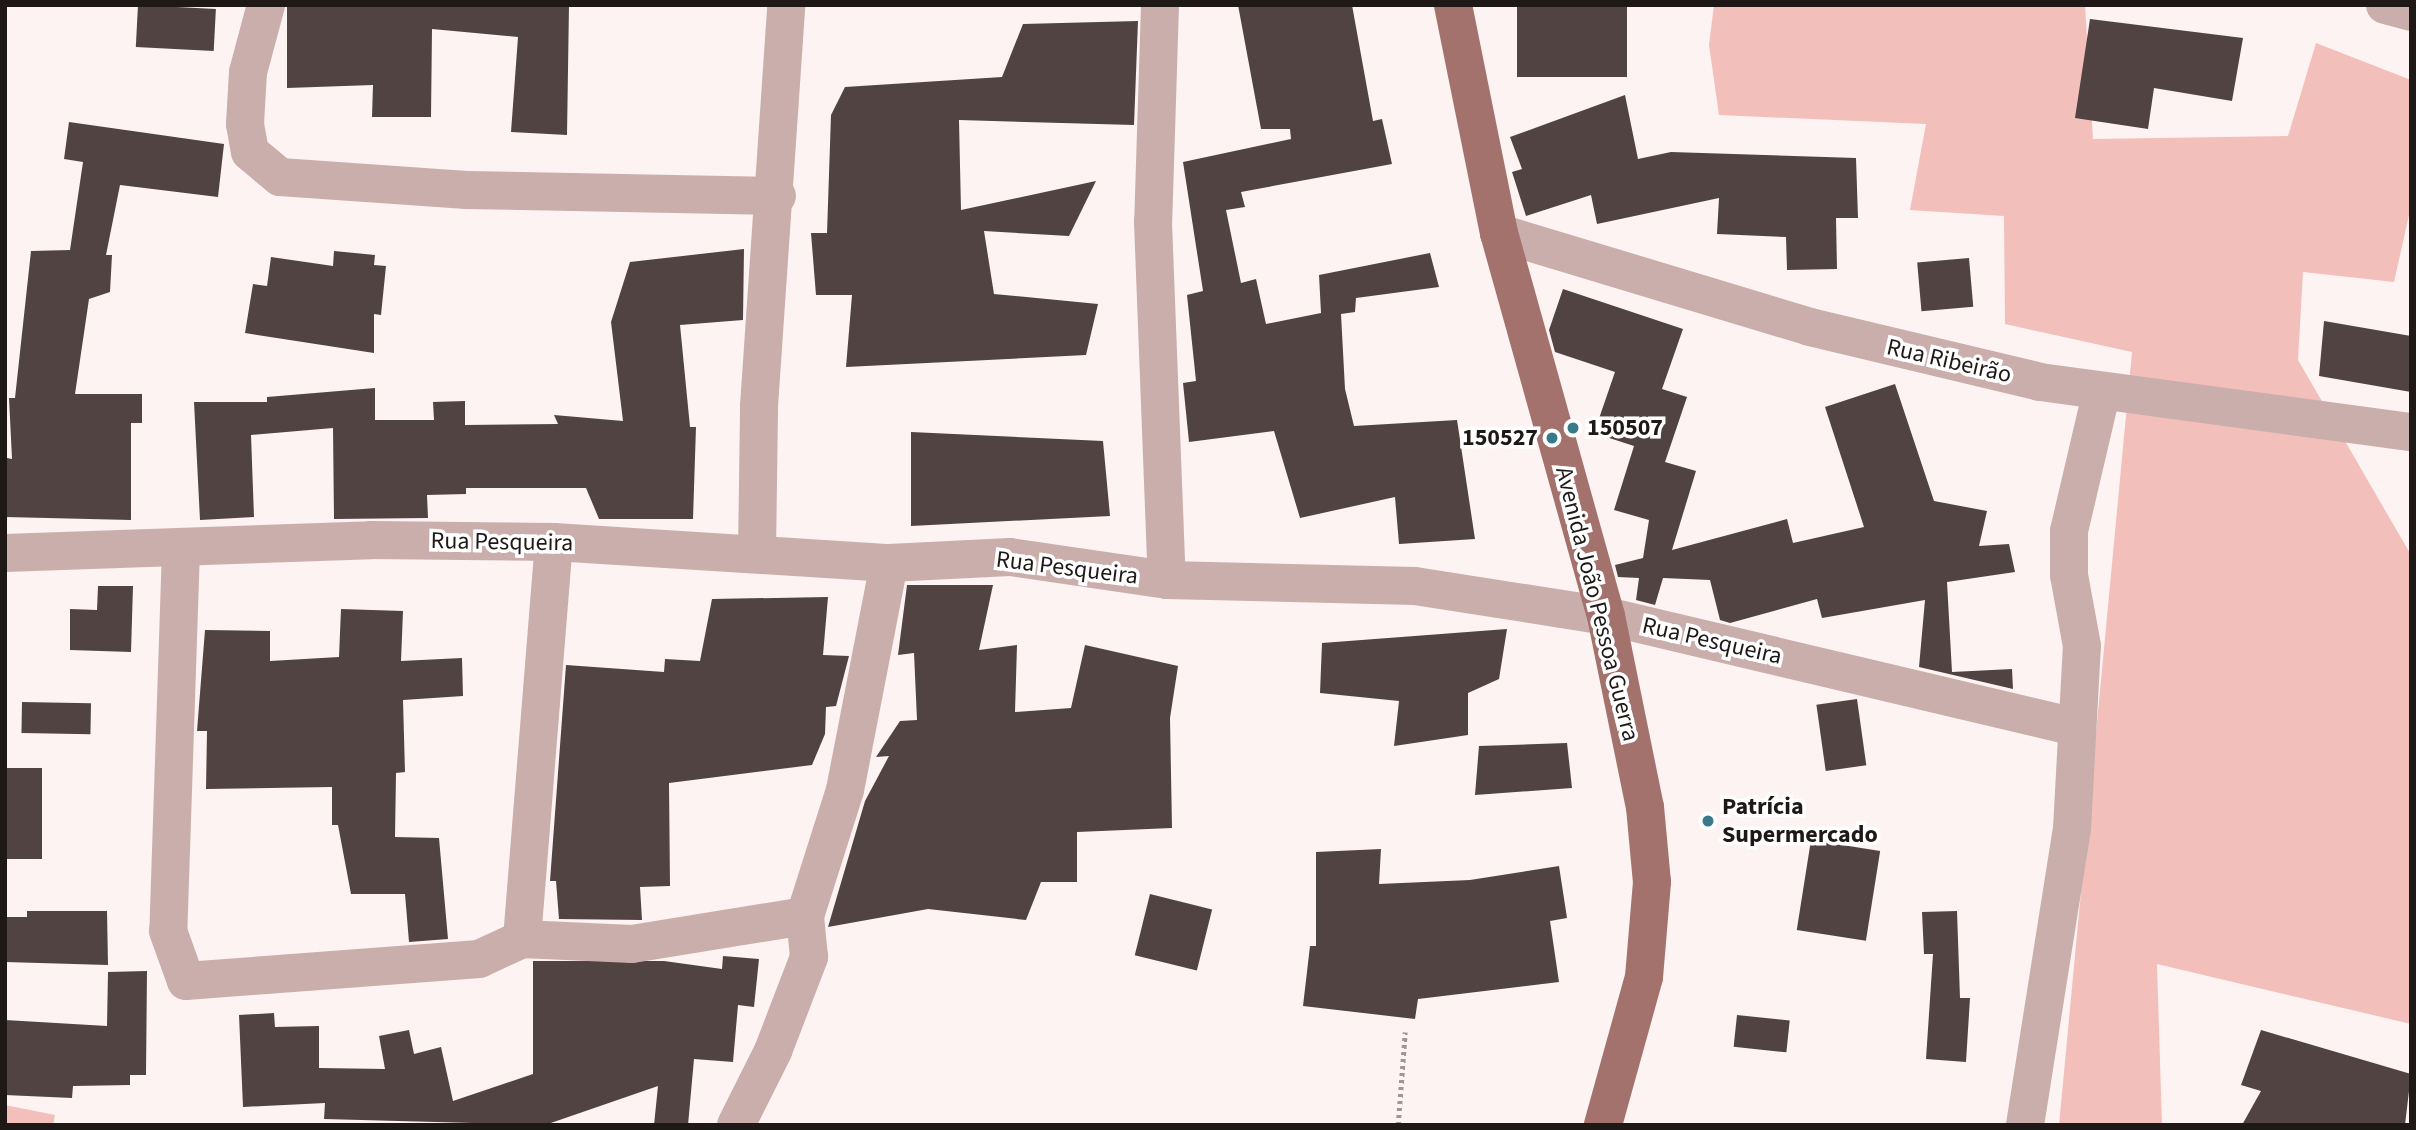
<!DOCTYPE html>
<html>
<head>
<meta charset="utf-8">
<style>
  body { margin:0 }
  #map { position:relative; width:2416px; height:1130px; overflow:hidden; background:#fdf3f2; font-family:"Source Sans 3",sans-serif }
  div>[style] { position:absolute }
  .green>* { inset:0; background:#f3bfba }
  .building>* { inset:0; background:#514342; transform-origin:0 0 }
  .path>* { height:4.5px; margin-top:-2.25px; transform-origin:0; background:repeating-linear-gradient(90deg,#9f9695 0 3.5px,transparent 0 7px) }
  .street>* { height:38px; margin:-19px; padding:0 19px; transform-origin:19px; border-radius:19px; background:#caaeab }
  .primary>* { height:38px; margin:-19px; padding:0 19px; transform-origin:19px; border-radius:19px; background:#a3726d }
  .dots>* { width:19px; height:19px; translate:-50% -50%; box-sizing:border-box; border:4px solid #fff; border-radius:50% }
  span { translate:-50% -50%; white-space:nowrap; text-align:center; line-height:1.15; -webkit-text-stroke:7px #fff; paint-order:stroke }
  .street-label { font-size:24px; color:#1e1817 }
  .poi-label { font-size:24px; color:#1e1817; font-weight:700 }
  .left { translate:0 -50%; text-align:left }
  .right { translate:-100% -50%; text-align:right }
  .frame { position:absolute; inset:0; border:7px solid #1e1817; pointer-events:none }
</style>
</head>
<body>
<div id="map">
  <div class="green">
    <div style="clip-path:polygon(1714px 5px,2085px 5px,2093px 139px,2288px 136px,2316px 43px,2411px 80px,2411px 206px,2394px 282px,2303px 272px,2298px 360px,2411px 555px,2411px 1024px,2157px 964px,2162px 1125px,2059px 1125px,2132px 352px,2005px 324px,2004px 216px,1910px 210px,1926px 124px,1719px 115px,1709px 45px)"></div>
    <div style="clip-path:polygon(5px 1105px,55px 1115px,53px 1125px,5px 1125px)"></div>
  </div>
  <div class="building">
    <div style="left:138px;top:5px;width:78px;height:42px;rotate:3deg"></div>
    <div style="clip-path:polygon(287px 5px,569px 5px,567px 135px,511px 132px,518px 37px,432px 29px,431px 117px,372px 117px,373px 85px,287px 88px)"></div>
    <div style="clip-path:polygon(1238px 5px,1352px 5px,1373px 121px,1382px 119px,1392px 164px,1241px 192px,1245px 207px,1226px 210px,1241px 283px,1256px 279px,1266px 324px,1321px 313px,1319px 275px,1430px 253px,1439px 287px,1356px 298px,1355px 312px,1341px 314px,1345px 389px,1354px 426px,1457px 420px,1475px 539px,1399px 544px,1395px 497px,1300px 518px,1274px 431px,1189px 442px,1183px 383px,1196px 381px,1187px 295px,1203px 291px,1183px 162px,1291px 139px,1290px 129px,1261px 129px)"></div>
    <div style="left:1517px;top:5px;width:110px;height:72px"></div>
    <div style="clip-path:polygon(2090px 19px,2243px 38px,2232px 101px,2154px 88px,2148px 129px,2075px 118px)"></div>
    <div style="clip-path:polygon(1138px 21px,1134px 125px,959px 120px,961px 210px,1096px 181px,1069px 236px,984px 231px,994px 294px,1098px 304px,1086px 355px,846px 367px,852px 295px,816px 295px,811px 233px,827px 233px,831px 115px,845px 87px,1002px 77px,1023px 24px)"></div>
    <div style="clip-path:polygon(1625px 95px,1638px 159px,1671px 152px,1856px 158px,1858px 218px,1836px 218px,1837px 269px,1787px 270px,1786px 237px,1717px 234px,1719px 198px,1597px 224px,1591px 195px,1526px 216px,1512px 172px,1522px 169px,1510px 137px)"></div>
    <div style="clip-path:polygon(69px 122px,224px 144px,218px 197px,120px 185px,106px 255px,112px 255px,110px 292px,89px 299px,75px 394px,142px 394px,142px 423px,131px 423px,131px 520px,5px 517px,7px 458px,12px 459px,9px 398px,15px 398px,31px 251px,70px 250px,83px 162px,64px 159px)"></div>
    <div style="clip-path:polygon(744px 249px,743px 320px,680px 325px,690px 427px,696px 427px,693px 519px,599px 519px,586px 488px,466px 488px,466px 494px,427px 495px,428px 518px,334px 519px,333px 428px,251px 435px,254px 517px,200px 520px,194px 402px,267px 402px,267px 397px,375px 388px,375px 420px,434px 420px,433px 402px,465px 401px,465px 425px,558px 424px,554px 415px,623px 421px,611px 322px,630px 262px)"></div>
    <div style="clip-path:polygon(334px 251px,375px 255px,374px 265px,386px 266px,381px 315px,374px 314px,374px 353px,245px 333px,253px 284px,267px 286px,271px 257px,333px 266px)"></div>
    <div style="left:1969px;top:258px;width:49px;height:52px;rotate:85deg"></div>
    <div style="clip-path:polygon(1563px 289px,1683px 329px,1662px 389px,1687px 397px,1665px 462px,1696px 471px,1672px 550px,1787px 519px,1793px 543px,1864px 527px,1825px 407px,1895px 384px,1934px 501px,1987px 511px,1979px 546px,2009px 544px,2015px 572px,1947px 582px,1952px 672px,2012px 669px,2013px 689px,1919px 667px,1925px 600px,1822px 618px,1817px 599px,1730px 623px,1720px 620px,1710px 580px,1663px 578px,1655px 605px,1636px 600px,1639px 578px,1618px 577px,1615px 565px,1643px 558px,1649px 520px,1614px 510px,1634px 446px,1594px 433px,1615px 372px,1555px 352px,1549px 330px)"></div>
    <div style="clip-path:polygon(2324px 321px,2411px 336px,2411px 392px,2319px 376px)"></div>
    <div style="clip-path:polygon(911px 432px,1103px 441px,1110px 516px,911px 526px)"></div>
    <div style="clip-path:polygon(907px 585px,993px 585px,979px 650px,1017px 645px,1015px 712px,1071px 708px,1085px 645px,1178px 666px,1170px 718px,1172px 828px,1077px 832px,1077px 882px,1041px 882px,1026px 920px,928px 909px,828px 927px,865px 801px,889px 756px,876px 757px,900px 721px,917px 720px,914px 653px,898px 655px)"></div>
    <div style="clip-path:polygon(98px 586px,133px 586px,131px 652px,70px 650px,70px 609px,97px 610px)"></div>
    <div style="clip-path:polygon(828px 597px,823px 655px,849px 656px,836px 706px,826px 707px,825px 734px,812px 765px,669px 783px,670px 886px,640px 887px,642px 920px,559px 919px,556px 881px,550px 881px,566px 665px,664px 672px,665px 659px,700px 661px,712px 599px)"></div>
    <div style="clip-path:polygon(341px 609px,403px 611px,401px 661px,462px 658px,463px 696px,403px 700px,405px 772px,396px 773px,395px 837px,439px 838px,448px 939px,409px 942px,405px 894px,351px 894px,338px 825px,332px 825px,332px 787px,206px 789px,207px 731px,197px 731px,205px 630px,270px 631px,270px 661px,339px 657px)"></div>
    <div style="clip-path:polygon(1507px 629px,1499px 679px,1468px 693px,1468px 735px,1394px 746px,1399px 701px,1320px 693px,1322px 643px)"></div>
    <div style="left:1857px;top:699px;width:67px;height:41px;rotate:82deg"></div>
    <div style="left:22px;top:702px;width:69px;height:31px;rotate:1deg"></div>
    <div style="clip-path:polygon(1567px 743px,1572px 788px,1475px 795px,1479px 746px)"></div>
    <div style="left:5px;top:768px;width:37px;height:91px"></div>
    <div style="left:1811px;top:840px;width:70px;height:91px;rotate:9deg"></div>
    <div style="clip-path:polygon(1381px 849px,1379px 884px,1470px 880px,1559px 866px,1567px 918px,1550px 921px,1559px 982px,1418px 999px,1415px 1019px,1303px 1006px,1310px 946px,1316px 946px,1316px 852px)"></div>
    <div style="left:1150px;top:894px;width:64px;height:63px;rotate:14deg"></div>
    <div style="clip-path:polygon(27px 911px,107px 911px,108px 965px,5px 962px,5px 917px,27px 917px)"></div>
    <div style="clip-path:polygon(1957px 911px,1960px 998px,1970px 998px,1966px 1062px,1926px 1059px,1933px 954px,1924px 954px,1922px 912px)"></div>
    <div style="clip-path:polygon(723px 956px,759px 959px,754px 1007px,738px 1005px,733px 1062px,694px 1059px,688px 1125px,654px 1125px,658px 1086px,545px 1125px,324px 1119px,325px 1103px,243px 1107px,239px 1015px,274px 1013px,275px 1027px,319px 1026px,319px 1068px,385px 1069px,379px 1036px,409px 1030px,414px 1054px,441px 1047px,453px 1101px,533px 1074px,533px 961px,664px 961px,722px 969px)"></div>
    <div style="clip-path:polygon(147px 971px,146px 1075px,130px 1075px,130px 1085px,73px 1086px,72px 1098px,5px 1095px,5px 1020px,107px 1026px,108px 972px)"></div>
    <div style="left:1737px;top:1015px;width:53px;height:32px;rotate:6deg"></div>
    <div style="clip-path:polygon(2261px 1030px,2411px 1074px,2405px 1125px,2242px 1125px,2261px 1091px,2241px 1085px)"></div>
  </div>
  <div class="path">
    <div style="left:1398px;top:1125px;width:93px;rotate:-85.7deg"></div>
  </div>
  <div class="street">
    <div style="left:266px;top:5px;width:69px;rotate:105deg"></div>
    <div style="left:248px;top:72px;width:52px;rotate:93.3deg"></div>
    <div style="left:245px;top:124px;width:28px;rotate:80deg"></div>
    <div style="left:250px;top:152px;width:39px;rotate:40deg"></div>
    <div style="left:280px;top:177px;width:187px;rotate:4deg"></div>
    <div style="left:467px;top:190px;width:310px;rotate:1.1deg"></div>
    <div style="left:1160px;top:5px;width:217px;rotate:91.8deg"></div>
    <div style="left:1153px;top:222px;width:358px;rotate:87.8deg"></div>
    <div style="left:2385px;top:5px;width:27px;rotate:15deg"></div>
    <div style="left:1499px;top:233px;width:325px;rotate:16.8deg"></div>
    <div style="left:1810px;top:327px;width:236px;rotate:13.4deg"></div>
    <div style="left:2040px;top:382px;width:374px;rotate:7.7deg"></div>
    <div style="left:181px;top:549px;width:382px;rotate:91.9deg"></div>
    <div style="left:168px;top:931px;width:53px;rotate:70.2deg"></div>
    <div style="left:186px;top:981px;width:294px;rotate:-4.3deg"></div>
    <div style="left:479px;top:959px;width:47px;rotate:-24.9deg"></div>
    <div style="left:522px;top:939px;width:110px;rotate:2.6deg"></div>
    <div style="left:632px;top:944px;width:175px;rotate:-9.2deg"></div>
    <div style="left:5px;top:553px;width:366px;rotate:-2deg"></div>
    <div style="left:371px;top:540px;width:183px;rotate:0.6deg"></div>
    <div style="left:554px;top:542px;width:336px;rotate:3.6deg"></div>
    <div style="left:889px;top:563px;width:121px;rotate:-2.8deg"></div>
    <div style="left:1010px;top:557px;width:159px;rotate:8.3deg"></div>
    <div style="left:1167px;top:580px;width:248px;rotate:1.4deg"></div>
    <div style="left:1415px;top:586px;width:193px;rotate:8.9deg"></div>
    <div style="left:1606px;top:616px;width:480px;rotate:13.3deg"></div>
    <div style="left:757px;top:554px;width:148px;rotate:-89.2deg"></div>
    <div style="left:759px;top:406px;width:402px;rotate:-86.1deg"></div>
    <div style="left:522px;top:939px;width:398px;rotate:-85.4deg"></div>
    <div style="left:736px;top:1125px;width:83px;rotate:-63.4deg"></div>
    <div style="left:773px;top:1051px;width:101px;rotate:-69deg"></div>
    <div style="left:809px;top:957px;width:41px;rotate:-95.6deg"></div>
    <div style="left:805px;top:916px;width:132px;rotate:-72.4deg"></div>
    <div style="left:845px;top:790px;width:231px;rotate:-79deg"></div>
    <div style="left:2025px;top:1125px;width:300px;rotate:-81deg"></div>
    <div style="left:2072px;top:829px;width:183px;rotate:-86.9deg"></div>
    <div style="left:2082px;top:646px;width:72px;rotate:-100.4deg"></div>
    <div style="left:2069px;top:575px;width:44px;rotate:-90deg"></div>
    <div style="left:2069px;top:531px;width:140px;rotate:-76.8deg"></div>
  </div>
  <div class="primary">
    <div style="left:1453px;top:5px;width:233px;rotate:78.6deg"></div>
    <div style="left:1499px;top:233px;width:398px;rotate:74.4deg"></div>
    <div style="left:1606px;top:616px;width:195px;rotate:78.5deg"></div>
    <div style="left:1645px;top:807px;width:75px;rotate:84.7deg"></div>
    <div style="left:1652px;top:882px;width:95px;rotate:94.8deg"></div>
    <div style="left:1644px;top:977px;width:154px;rotate:105.5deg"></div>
  </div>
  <div class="dots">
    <div style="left:1573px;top:428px;background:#377a8a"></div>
    <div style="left:1552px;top:438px;background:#377a8a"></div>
    <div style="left:1708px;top:821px;background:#377a8a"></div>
  </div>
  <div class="street-label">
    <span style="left:1949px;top:361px;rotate:13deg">Rua Ribeirão</span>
    <span style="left:502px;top:542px;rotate:1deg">Rua Pesqueira</span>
    <span style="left:1067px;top:568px;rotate:7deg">Rua Pesqueira</span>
    <span style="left:1597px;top:604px;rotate:76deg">Avenida João Pessoa Guerra</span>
    <span style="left:1712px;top:641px;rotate:13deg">Rua Pesqueira</span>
  </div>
  <div class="poi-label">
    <span class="left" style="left:1587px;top:428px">150507</span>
    <span class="right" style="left:1538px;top:438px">150527</span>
    <span class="left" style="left:1722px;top:821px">Patrícia<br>Supermercado</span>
  </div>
  <div class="frame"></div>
</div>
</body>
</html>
